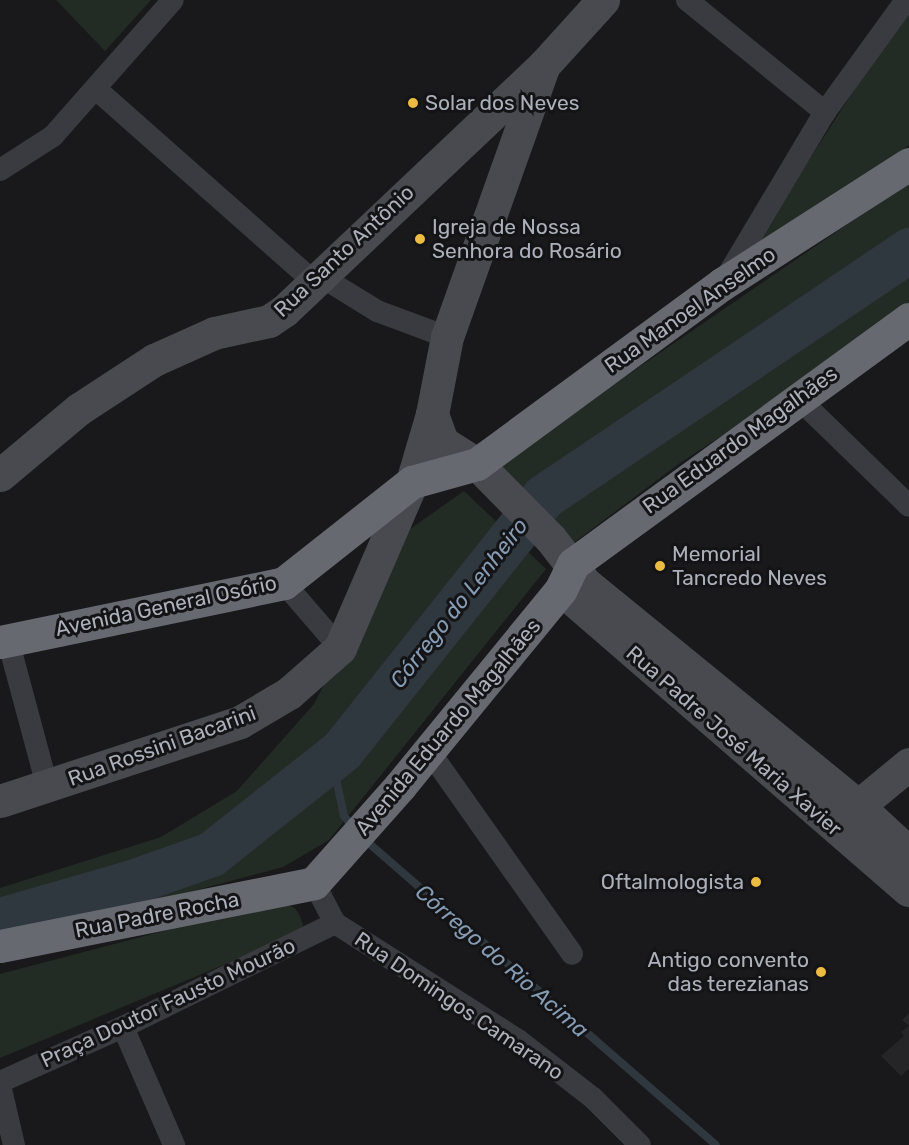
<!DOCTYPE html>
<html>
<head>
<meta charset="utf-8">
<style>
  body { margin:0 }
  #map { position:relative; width:909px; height:1145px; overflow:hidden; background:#19191b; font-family:Rubik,sans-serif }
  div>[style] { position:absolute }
  .built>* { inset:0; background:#252528 }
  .green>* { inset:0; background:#232b25 }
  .stream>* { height:8px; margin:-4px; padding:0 4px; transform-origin:4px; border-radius:4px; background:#2f373f }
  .river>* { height:45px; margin:-22.5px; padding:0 22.5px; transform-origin:22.5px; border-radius:22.5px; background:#2f373f }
  .street>* { height:22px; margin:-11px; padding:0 11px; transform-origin:11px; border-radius:11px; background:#3a3b40 }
  .secondary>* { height:33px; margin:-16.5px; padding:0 16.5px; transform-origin:16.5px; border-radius:16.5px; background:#484a50 }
  .highway>* { height:33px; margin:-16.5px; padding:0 16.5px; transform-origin:16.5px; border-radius:16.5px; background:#676971 }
  .dots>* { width:16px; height:16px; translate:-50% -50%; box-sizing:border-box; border:3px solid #141416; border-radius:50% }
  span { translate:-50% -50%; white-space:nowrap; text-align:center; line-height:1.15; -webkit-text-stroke:6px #141416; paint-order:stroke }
  .poi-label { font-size:21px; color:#acb0ba }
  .left { translate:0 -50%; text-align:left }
  .right { translate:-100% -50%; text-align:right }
  .street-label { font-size:21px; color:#acb0ba }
  .water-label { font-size:22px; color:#859cb4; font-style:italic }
</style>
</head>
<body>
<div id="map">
  <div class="built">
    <div style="clip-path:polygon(909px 1013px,909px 1069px,901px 1076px,881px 1056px,904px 1036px,901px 1032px,909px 1026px,902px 1020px)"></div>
  </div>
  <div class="green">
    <div style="clip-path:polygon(56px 0,151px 0,105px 51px)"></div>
    <div style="clip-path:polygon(909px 5px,909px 145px,745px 259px)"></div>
    <div style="clip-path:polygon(909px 182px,909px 313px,680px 463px,572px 544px,492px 468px)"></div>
    <div style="clip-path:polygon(464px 491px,546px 569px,329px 840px,283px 867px,0 942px,0 888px,161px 837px,237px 791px,314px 704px,403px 534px)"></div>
    <div style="clip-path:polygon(278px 901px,295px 908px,300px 916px,303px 925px,298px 934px,0 1058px,0 974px)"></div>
  </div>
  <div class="stream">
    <div style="left:342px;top:750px;width:33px;rotate:99deg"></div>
    <div style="left:337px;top:783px;width:34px;rotate:78deg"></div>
    <div style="left:344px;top:816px;width:16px;rotate:50deg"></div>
    <div style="left:364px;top:839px;width:466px;rotate:41deg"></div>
  </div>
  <div class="river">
    <div style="left:0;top:920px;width:137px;rotate:-16.1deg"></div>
    <div style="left:132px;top:882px;width:84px;rotate:-19.5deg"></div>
    <div style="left:211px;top:854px;width:167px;rotate:-38.4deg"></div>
    <div style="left:342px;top:750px;width:323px;rotate:-51.5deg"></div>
    <div style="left:543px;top:497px;width:442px;rotate:-34deg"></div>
  </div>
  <div class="street">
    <div style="left:687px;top:0;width:178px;rotate:39.1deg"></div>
    <div style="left:96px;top:89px;width:288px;rotate:41.5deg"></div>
    <div style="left:312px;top:280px;width:13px;rotate:-4deg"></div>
    <div style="left:325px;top:279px;width:61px;rotate:31.6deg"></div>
    <div style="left:377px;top:311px;width:75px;rotate:20.4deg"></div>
    <div style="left:0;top:170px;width:63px;rotate:-32.7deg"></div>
    <div style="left:53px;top:136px;width:181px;rotate:-48.6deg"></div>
    <div style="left:726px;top:278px;width:193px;rotate:-59.2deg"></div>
    <div style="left:825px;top:112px;width:138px;rotate:-54.1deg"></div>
    <div style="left:797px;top:397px;width:156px;rotate:44.2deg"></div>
    <div style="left:284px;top:583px;width:86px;rotate:49.3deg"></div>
    <div style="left:8px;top:640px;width:151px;rotate:75deg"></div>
    <div style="left:429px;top:751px;width:248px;rotate:54.8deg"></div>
    <div style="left:314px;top:883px;width:45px;rotate:62.3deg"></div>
    <div style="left:335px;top:923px;width:217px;rotate:32.6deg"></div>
    <div style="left:518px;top:1040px;width:95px;rotate:37.7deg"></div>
    <div style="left:593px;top:1098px;width:66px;rotate:45deg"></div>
    <div style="left:123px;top:1027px;width:129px;rotate:66.6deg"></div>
    <div style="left:0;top:1082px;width:135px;rotate:-24.1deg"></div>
    <div style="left:123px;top:1027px;width:236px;rotate:-26.1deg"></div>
    <div style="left:0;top:1085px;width:62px;rotate:76.9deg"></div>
  </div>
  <div class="secondary">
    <div style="left:432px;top:414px;width:30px;rotate:70deg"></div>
    <div style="left:442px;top:442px;width:41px;rotate:32.2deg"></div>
    <div style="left:477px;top:464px;width:105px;rotate:45.4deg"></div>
    <div style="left:551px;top:539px;width:56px;rotate:52.3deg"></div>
    <div style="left:585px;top:583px;width:350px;rotate:39.2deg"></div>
    <div style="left:856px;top:804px;width:72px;rotate:42.8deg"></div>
    <div style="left:0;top:475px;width:103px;rotate:-39.9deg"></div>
    <div style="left:79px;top:409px;width:90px;rotate:-33.2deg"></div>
    <div style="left:154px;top:360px;width:66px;rotate:-24.2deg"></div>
    <div style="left:214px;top:333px;width:56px;rotate:-12.3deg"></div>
    <div style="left:269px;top:321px;width:18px;rotate:-34deg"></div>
    <div style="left:284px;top:311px;width:358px;rotate:-43.4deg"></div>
    <div style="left:544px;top:65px;width:88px;rotate:-47.8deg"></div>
    <div style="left:561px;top:589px;width:460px;rotate:40.9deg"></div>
    <div style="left:0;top:801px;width:253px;rotate:-18.2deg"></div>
    <div style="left:240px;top:722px;width:57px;rotate:-30.6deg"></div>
    <div style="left:289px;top:693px;width:68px;rotate:-41.4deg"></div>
    <div style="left:340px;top:648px;width:181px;rotate:-66.6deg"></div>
    <div style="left:412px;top:482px;width:71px;rotate:-73.6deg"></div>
    <div style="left:432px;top:414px;width:78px;rotate:-79deg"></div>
    <div style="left:447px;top:337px;width:289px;rotate:-70.4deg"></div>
    <div style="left:841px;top:820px;width:88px;rotate:-39.5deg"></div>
  </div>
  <div class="highway">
    <div style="left:0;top:642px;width:290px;rotate:-11.7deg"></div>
    <div style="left:284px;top:583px;width:163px;rotate:-38.3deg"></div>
    <div style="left:412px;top:482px;width:67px;rotate:-15.5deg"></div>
    <div style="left:477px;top:464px;width:304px;rotate:-36.3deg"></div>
    <div style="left:722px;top:284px;width:222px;rotate:-32.7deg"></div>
    <div style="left:0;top:946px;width:320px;rotate:-11.3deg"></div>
    <div style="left:314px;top:883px;width:130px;rotate:-48.4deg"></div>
    <div style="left:400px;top:786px;width:254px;rotate:-50.7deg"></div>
    <div style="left:561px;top:589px;width:28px;rotate:-64deg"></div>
    <div style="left:573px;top:564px;width:416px;rotate:-36.1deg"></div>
  </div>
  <div class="dots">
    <div style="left:413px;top:103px;background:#ecbb41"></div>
    <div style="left:420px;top:239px;background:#ecbb41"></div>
    <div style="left:660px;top:566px;background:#ecbb41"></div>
    <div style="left:756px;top:882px;background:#ecbb41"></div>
    <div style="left:821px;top:972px;background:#ecbb41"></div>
  </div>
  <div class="poi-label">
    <span class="left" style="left:425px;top:103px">Solar dos Neves</span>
    <span class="left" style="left:432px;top:239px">Igreja de Nossa<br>Senhora do Rosário</span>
    <span class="left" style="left:672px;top:566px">Memorial<br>Tancredo Neves</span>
    <span class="right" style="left:744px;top:882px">Oftalmologista</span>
    <span class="right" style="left:809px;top:972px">Antigo convento<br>das terezianas</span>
  </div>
  <div class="street-label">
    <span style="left:344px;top:251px;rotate:-43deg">Rua Santo Antônio</span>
    <span style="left:690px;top:310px;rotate:-35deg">Rua Manoel Anselmo</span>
    <span style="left:740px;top:440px;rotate:-36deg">Rua Eduardo Magalhães</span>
    <span style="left:166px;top:606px;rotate:-12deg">Avenida General Osório</span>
    <span style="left:448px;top:727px;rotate:-50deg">Avenida Eduardo Magalhães</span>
    <span style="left:734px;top:741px;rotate:41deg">Rua Padre José Maria Xavier</span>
    <span style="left:162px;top:746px;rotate:-20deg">Rua Rossini Bacarini</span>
    <span style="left:157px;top:915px;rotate:-11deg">Rua Padre Rocha</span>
    <span style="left:168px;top:1003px;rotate:-25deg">Praça Doutor Fausto Mourão</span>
    <span style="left:459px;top:1006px;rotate:34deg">Rua Domingos Camarano</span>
  </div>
  <div class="water-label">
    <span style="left:459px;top:603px;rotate:-52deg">Córrego do Lenheiro</span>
    <span style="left:502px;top:961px;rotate:41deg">Córrego do Rio Acima</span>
  </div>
</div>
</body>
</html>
